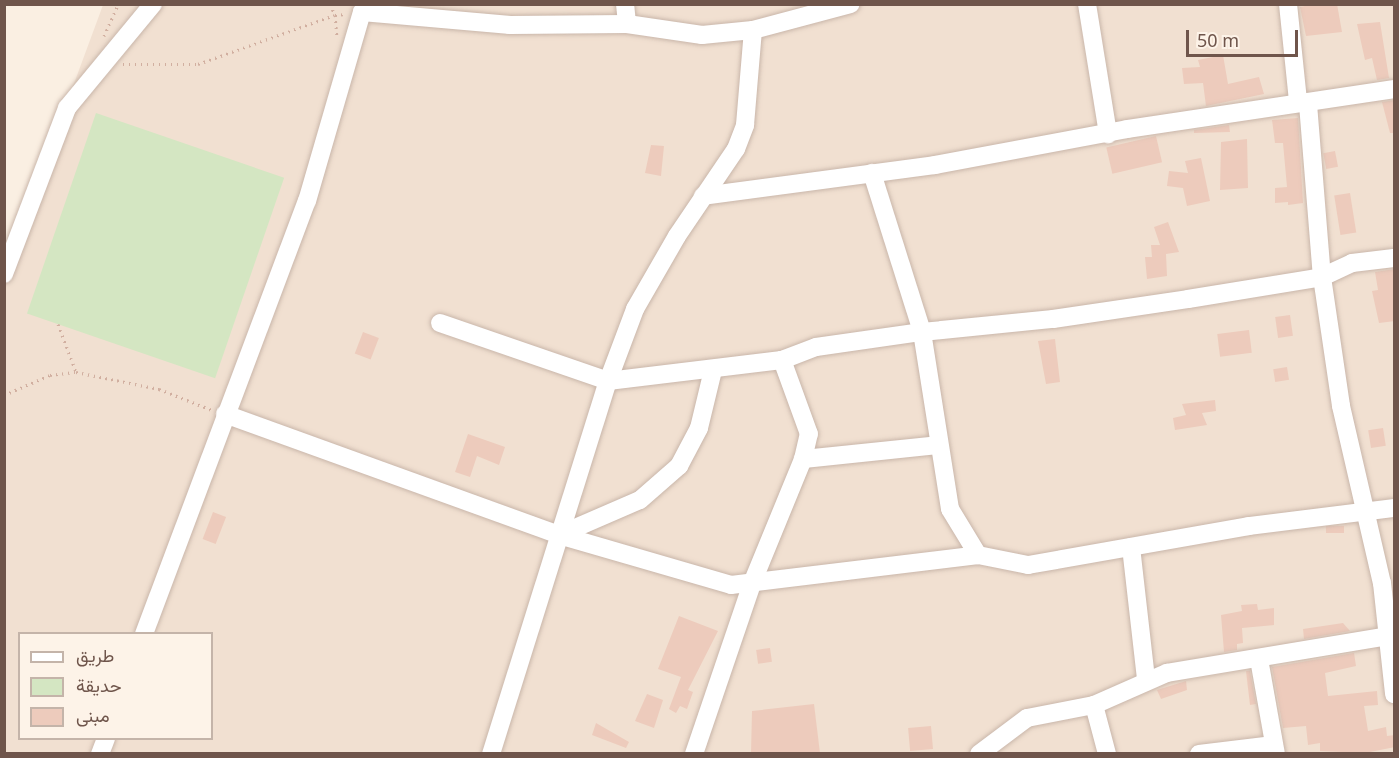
<!DOCTYPE html>
<html>
<head>
<meta charset="utf-8">
<style>
  body { margin:0 }
  #map { position:relative; width:1399px; height:758px; overflow:hidden; background:#faefe2; font-family:"Noto Sans",Vazirmatn,sans-serif }
  div>[style] { position:absolute }
  .residential>* { inset:0; background:#f1e0d1 }
  .green>* { inset:0; background:#d4e6c2; transform-origin:0 0 }
  .building>* { inset:0; background:#edcbbc; transform-origin:0 0 }
  .path>* { height:3px; margin-top:-1.5px; transform-origin:0; background:repeating-linear-gradient(90deg,#d1afa0 0 1.5px,transparent 0 6px) }
  .roads { filter:drop-shadow(0 0 2px #c9b6aa) drop-shadow(0 0 2px #c9b6aa) }
  .minor>* { height:18px; margin:-9px; padding:0 9px; transform-origin:9px; border-radius:9px; background:#fff }
  span { translate:-50% -50%; white-space:nowrap; text-align:center; line-height:1.15; -webkit-text-stroke:5px #fdf3e8; paint-order:stroke }
  .frame { position:absolute; inset:0; border:6px solid #6f554b; pointer-events:none }
  .legend { position:absolute; left:18px; top:632px; width:195px; height:108px; box-sizing:border-box; background:#fdf3e8; border:2px solid #c4b4a9; margin:0; padding:8px 10px; list-style:none; font-size:18px; color:#6f554b }
  .legend li { display:flex; align-items:center; gap:12px; height:30px }
  .legend b { width:30px; border:2px solid #c4b4a9 }
  .scale { position:absolute; left:1186px; top:30px; width:112px; height:27px; box-sizing:border-box; border:3px solid #6f554b; border-top:0; padding-left:8px; font-size:18px; line-height:21px; white-space:nowrap; color:#6f554b; -webkit-text-stroke:4px #fdf3e8; paint-order:stroke }
</style>
</head>
<body>
<div id="map">
  <div class="residential">
    <div style="clip-path:polygon(evenodd,103px 5px,1394px 5px,1394px 753px,5px 753px,4px 273px,103px 5px,20px 634px,212px 634px,212px 738px,20px 738px,20px 634px)"></div>
  </div>
  <div class="green">
    <div style="left:96px;top:113px;width:199px;height:212px;rotate:19deg"></div>
  </div>
  <div class="building">
    <div style="clip-path:polygon(1315px 4px,1337px 4px,1342px 32px,1306px 36px,1300px 7px)"></div>
    <div style="clip-path:polygon(1380px 22px,1389px 78px,1377px 80px,1372px 58px,1365px 60px,1357px 24px)"></div>
    <div style="clip-path:polygon(1223px 55px,1228px 84px,1259px 77px,1264px 94px,1206px 106px,1203px 83px,1184px 84px,1182px 68px,1200px 67px,1198px 60px)"></div>
    <div style="clip-path:polygon(1395px 100px,1395px 133px,1390px 133px,1382px 102px)"></div>
    <div style="clip-path:polygon(1298px 118px,1303px 203px,1288px 205px,1288px 202px,1275px 203px,1275px 188px,1287px 187px,1283px 143px,1275px 143px,1272px 120px)"></div>
    <div style="clip-path:polygon(1229px 125px,1230px 132px,1194px 133px,1194px 130px)"></div>
    <div style="left:1156px;top:136px;width:27px;height:51px;rotate:77deg"></div>
    <div style="clip-path:polygon(1247px 139px,1248px 188px,1220px 190px,1221px 142px)"></div>
    <div style="clip-path:polygon(651px 145px,664px 146px,661px 176px,645px 173px)"></div>
    <div style="left:1335px;top:151px;width:16px;height:12px;rotate:79deg"></div>
    <div style="clip-path:polygon(1201px 158px,1210px 201px,1187px 206px,1183px 188px,1167px 186px,1169px 171px,1188px 173px,1185px 161px)"></div>
    <div style="left:1350px;top:193px;width:40px;height:16px;rotate:81deg"></div>
    <div style="clip-path:polygon(1168px 222px,1179px 252px,1166px 254px,1167px 276px,1147px 279px,1145px 257px,1152px 257px,1151px 245px,1160px 245px,1154px 227px)"></div>
    <div style="clip-path:polygon(1395px 269px,1395px 321px,1379px 323px,1372px 291px,1378px 290px,1375px 272px)"></div>
    <div style="left:1290px;top:315px;width:21px;height:15px;rotate:82deg"></div>
    <div style="left:1249px;top:330px;width:23px;height:32px;rotate:83deg"></div>
    <div style="left:363px;top:332px;width:17px;height:23px;rotate:21deg"></div>
    <div style="clip-path:polygon(1055px 339px,1060px 382px,1046px 384px,1038px 341px)"></div>
    <div style="left:1287px;top:367px;width:13px;height:14px;rotate:81deg"></div>
    <div style="clip-path:polygon(1215px 400px,1216px 411px,1202px 413px,1207px 425px,1175px 430px,1173px 418px,1186px 415px,1182px 404px)"></div>
    <div style="left:1383px;top:428px;width:18px;height:15px;rotate:81deg"></div>
    <div style="clip-path:polygon(468px 434px,505px 447px,499px 465px,477px 456px,470px 477px,455px 472px)"></div>
    <div style="left:213px;top:512px;width:14px;height:29px;rotate:21deg"></div>
    <div style="left:1344px;top:526px;width:7px;height:18px;rotate:90deg"></div>
    <div style="clip-path:polygon(1257px 604px,1258px 610px,1274px 608px,1274px 625px,1242px 628px,1243px 643px,1237px 644px,1237px 650px,1224px 652px,1221px 615px,1242px 611px,1241px 605px)"></div>
    <div style="clip-path:polygon(679px 616px,718px 631px,688px 690px,693px 692px,687px 709px,680px 706px,676px 713px,669px 709px,681px 677px,658px 669px)"></div>
    <div style="clip-path:polygon(1343px 623px,1350px 631px,1304px 639px,1303px 629px)"></div>
    <div style="left:770px;top:648px;width:14px;height:14px;rotate:82deg"></div>
    <div style="clip-path:polygon(1354px 653px,1356px 666px,1325px 673px,1328px 696px,1377px 691px,1378px 705px,1364px 706px,1368px 731px,1386px 727px,1387px 736px,1395px 735px,1395px 747px,1365px 753px,1320px 751px,1320px 743px,1308px 745px,1306px 726px,1283px 728px,1272px 667px)"></div>
    <div style="clip-path:polygon(1246px 671px,1250px 671px,1256px 704px,1250px 705px)"></div>
    <div style="clip-path:polygon(1186px 681px,1187px 690px,1161px 699px,1157px 690px)"></div>
    <div style="clip-path:polygon(647px 694px,663px 700px,654px 728px,635px 721px)"></div>
    <div style="clip-path:polygon(814px 704px,820px 753px,751px 753px,752px 711px)"></div>
    <div style="clip-path:polygon(596px 723px,629px 742px,626px 748px,592px 735px)"></div>
    <div style="left:931px;top:726px;width:23px;height:23px;rotate:85deg"></div>
  </div>
  <div class="path">
    <div style="left:330px;top:4px;width:12px;rotate:66deg"></div>
    <div style="left:335px;top:15px;width:11px;rotate:-5deg"></div>
    <div style="left:104px;top:36px;width:35px;rotate:-66deg"></div>
    <div style="left:123px;top:64px;width:75px"></div>
    <div style="left:198px;top:64px;width:145px;rotate:-19.7deg"></div>
    <div style="left:335px;top:15px;width:22px;rotate:85deg"></div>
    <div style="left:58px;top:324px;width:51px;rotate:69.4deg"></div>
    <div style="left:76px;top:372px;width:85px;rotate:11.6deg"></div>
    <div style="left:159px;top:389px;width:57px;rotate:21.6deg"></div>
    <div style="left:4px;top:395px;width:50px;rotate:-23.5deg"></div>
    <div style="left:50px;top:375px;width:26px;rotate:-7deg"></div>
  </div>
  <div class="roads">
    <div class="minor">
      <div style="left:625px;top:4px;width:20px;rotate:84deg"></div>
      <div style="left:1087px;top:4px;width:132px;rotate:80.8deg"></div>
      <div style="left:1288px;top:4px;width:98px;rotate:84.1deg"></div>
      <div style="left:1308px;top:104px;width:174px;rotate:85.4deg"></div>
      <div style="left:1322px;top:277px;width:130px;rotate:81.6deg"></div>
      <div style="left:1341px;top:406px;width:182px;rotate:77deg"></div>
      <div style="left:1382px;top:583px;width:112px;rotate:83.8deg"></div>
      <div style="left:872px;top:173px;width:167px;rotate:72.5deg"></div>
      <div style="left:922px;top:332px;width:179px;rotate:81deg"></div>
      <div style="left:950px;top:509px;width:54px;rotate:58.7deg"></div>
      <div style="left:703px;top:196px;width:234px;rotate:-7.6deg"></div>
      <div style="left:935px;top:165px;width:195px;rotate:-10.6deg"></div>
      <div style="left:1127px;top:129px;width:270px;rotate:-8.5deg"></div>
      <div style="left:4px;top:274px;width:178px;rotate:-69.2deg"></div>
      <div style="left:67px;top:108px;width:135px;rotate:-50.4deg"></div>
      <div style="left:440px;top:323px;width:178px;rotate:19deg"></div>
      <div style="left:608px;top:381px;width:175px;rotate:-6.9deg"></div>
      <div style="left:782px;top:360px;width:36px;rotate:-21deg"></div>
      <div style="left:816px;top:347px;width:107px;rotate:-8.1deg"></div>
      <div style="left:922px;top:332px;width:132px;rotate:-5.7deg"></div>
      <div style="left:1053px;top:319px;width:136px;rotate:-8.4deg"></div>
      <div style="left:1188px;top:299px;width:136px;rotate:-9.3deg"></div>
      <div style="left:1322px;top:277px;width:33px;rotate:-25deg"></div>
      <div style="left:1352px;top:263px;width:42px;rotate:-6.8deg"></div>
      <div style="left:225px;top:414px;width:355px;rotate:19.9deg"></div>
      <div style="left:559px;top:535px;width:179px;rotate:16.2deg"></div>
      <div style="left:731px;top:585px;width:249px;rotate:-6.9deg"></div>
      <div style="left:978px;top:555px;width:51px;rotate:11.3deg"></div>
      <div style="left:1028px;top:565px;width:224px;rotate:-10deg"></div>
      <div style="left:1249px;top:526px;width:146px;rotate:-7.1deg"></div>
      <div style="left:803px;top:459px;width:136px;rotate:-5.9deg"></div>
      <div style="left:559px;top:535px;width:88px;rotate:-23.4deg"></div>
      <div style="left:640px;top:500px;width:52px;rotate:-41.1deg"></div>
      <div style="left:679px;top:466px;width:43px;rotate:-62.2deg"></div>
      <div style="left:699px;top:428px;width:60px;rotate:-76.4deg"></div>
      <div style="left:1131px;top:547px;width:133px;rotate:83.5deg"></div>
      <div style="left:144px;top:634px;width:463px;rotate:-69.4deg"></div>
      <div style="left:307px;top:201px;width:197px;rotate:-73.8deg"></div>
      <div style="left:362px;top:12px;width:149px;rotate:5deg"></div>
      <div style="left:510px;top:25px;width:117px;rotate:-0.5deg"></div>
      <div style="left:627px;top:24px;width:76px;rotate:8.3deg"></div>
      <div style="left:702px;top:35px;width:51px;rotate:-5.6deg"></div>
      <div style="left:753px;top:30px;width:101px;rotate:-14.9deg"></div>
      <div style="left:1259px;top:659px;width:97px;rotate:79.9deg"></div>
      <div style="left:1094px;top:705px;width:51px;rotate:75.1deg"></div>
      <div style="left:100px;top:754px;width:17px;rotate:-69deg"></div>
      <div style="left:491px;top:754px;width:391px;rotate:-72.6deg"></div>
      <div style="left:608px;top:381px;width:77px;rotate:-69.4deg"></div>
      <div style="left:635px;top:309px;width:84px;rotate:-60.1deg"></div>
      <div style="left:677px;top:236px;width:105px;rotate:-55.9deg"></div>
      <div style="left:736px;top:149px;width:26px;rotate:-69deg"></div>
      <div style="left:745px;top:125px;width:95px;rotate:-85.2deg"></div>
      <div style="left:694px;top:754px;width:183px;rotate:-71.2deg"></div>
      <div style="left:753px;top:581px;width:132px;rotate:-67.7deg"></div>
      <div style="left:803px;top:459px;width:26px;rotate:-77deg"></div>
      <div style="left:809px;top:434px;width:79px;rotate:-110deg"></div>
      <div style="left:979px;top:754px;width:60px;rotate:-36.9deg"></div>
      <div style="left:1027px;top:718px;width:68px;rotate:-11deg"></div>
      <div style="left:1094px;top:705px;width:80px;rotate:-23.7deg"></div>
      <div style="left:1167px;top:673px;width:230px;rotate:-9.5deg"></div>
      <div style="left:1199px;top:754px;width:75px;rotate:-6.9deg"></div>
    </div>
  </div>
  <div class="frame"></div>
  <ul class="legend">
  <li><b style="height:8px;background:#fff"></b>طريق</li>
  <li><b style="height:16px;background:#d4e6c2"></b>حديقة</li>
  <li><b style="height:16px;background:#edcbbc"></b>مبنى</li>
  </ul>
  <div class="scale">50 m</div>
</div>
</body>
</html>
